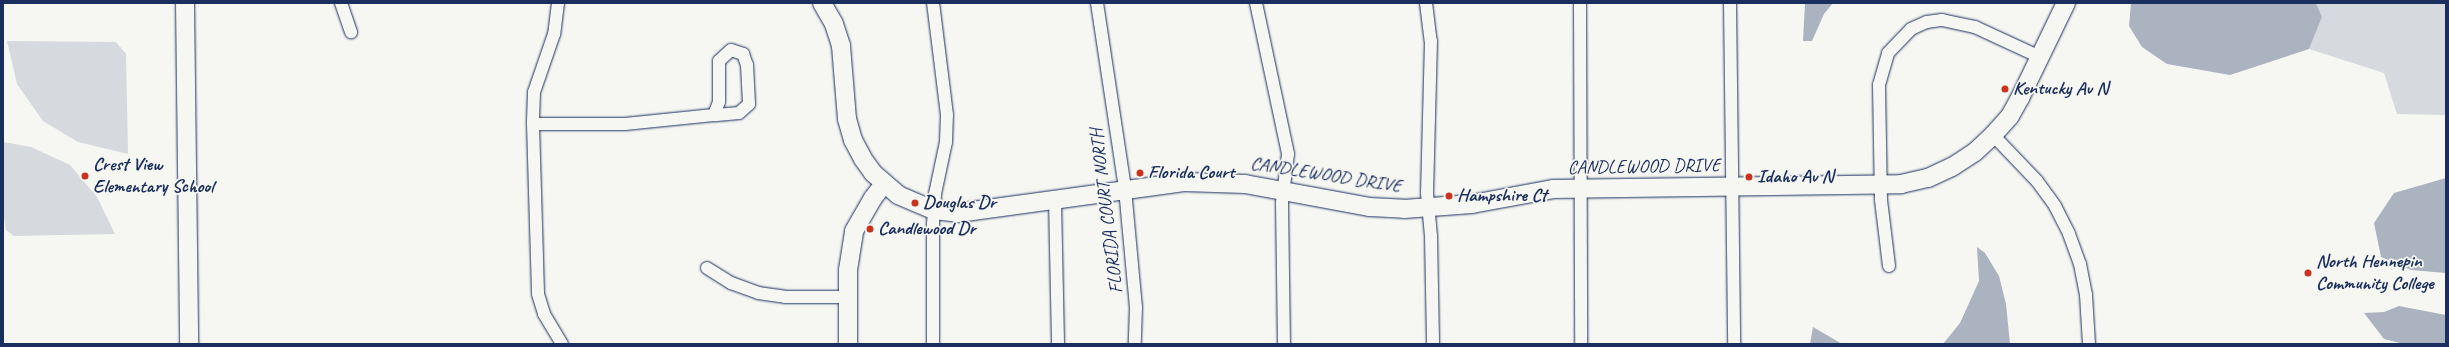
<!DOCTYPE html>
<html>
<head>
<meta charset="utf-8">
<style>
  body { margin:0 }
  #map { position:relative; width:2449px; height:347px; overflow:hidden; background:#f6f6f2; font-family:Caveat,sans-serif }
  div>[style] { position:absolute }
  .green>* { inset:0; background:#d6d9dd }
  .water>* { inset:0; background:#abb2c0 }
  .roads { filter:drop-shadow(0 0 1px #1b2f5e) drop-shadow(0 0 1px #1b2f5e) }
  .street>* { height:12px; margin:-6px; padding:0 6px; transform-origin:6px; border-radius:6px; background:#f6f6f2 }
  .secondary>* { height:18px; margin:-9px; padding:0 9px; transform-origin:9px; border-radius:9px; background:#f6f6f2 }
  .dots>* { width:11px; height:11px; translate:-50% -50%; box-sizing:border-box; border:2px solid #f6f6f2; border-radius:50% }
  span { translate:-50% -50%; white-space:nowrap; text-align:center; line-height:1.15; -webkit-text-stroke:3.5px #f6f6f2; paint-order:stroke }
  .poi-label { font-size:19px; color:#1b2f5e; font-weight:700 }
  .left { translate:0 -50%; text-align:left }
  .street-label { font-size:19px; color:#1b2f5e }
  .frame { position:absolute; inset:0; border:4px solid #1b2f5e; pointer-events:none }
</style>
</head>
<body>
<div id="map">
  <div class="green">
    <div style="clip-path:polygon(2316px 3px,2446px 3px,2446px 115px,2397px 114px,2384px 73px,2309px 49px,2322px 17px)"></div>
    <div style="clip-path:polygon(7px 41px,116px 42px,126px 54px,128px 154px,78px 142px,43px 121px,17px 84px)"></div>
    <div style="clip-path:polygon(3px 142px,31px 147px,70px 165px,97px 197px,115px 234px,14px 236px,6px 230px,3px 210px)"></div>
  </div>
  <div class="water">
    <div style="clip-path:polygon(1805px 3px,1833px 3px,1824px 14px,1812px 41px,1803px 41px)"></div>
    <div style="clip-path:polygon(2131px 3px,2316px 3px,2322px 17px,2309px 49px,2230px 75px,2167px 64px,2142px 47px,2129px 26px)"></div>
    <div style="clip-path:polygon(2446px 178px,2446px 273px,2411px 270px,2381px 257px,2374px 223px,2394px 193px)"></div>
    <div style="clip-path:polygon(1977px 247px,1985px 253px,1999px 276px,2006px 304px,2010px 344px,1943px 344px,1960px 323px,1979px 281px)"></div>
    <div style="clip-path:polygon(2399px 306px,2446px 315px,2446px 344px,2404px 344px,2384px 339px,2364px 313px,2384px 312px)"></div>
    <div style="clip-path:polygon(1813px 327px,1842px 344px,1810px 344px)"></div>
  </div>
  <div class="roads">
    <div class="street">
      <div style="left:341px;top:3px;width:31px;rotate:71deg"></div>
      <div style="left:558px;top:3px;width:31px;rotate:97deg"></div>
      <div style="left:554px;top:34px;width:61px;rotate:109deg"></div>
      <div style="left:534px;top:92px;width:32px;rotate:92deg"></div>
      <div style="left:533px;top:124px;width:170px;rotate:88.3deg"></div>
      <div style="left:538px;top:294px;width:21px;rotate:73deg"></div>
      <div style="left:544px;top:314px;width:35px;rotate:59deg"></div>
      <div style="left:1097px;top:3px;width:188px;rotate:81.4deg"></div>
      <div style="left:1125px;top:189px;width:119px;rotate:84.7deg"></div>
      <div style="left:1136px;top:307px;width:37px;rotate:92deg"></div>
      <div style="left:1256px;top:3px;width:154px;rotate:78deg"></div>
      <div style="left:1288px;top:154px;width:49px;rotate:97deg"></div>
      <div style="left:1282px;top:203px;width:141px;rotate:89.2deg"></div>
      <div style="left:1426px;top:3px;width:38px;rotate:83deg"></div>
      <div style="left:1431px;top:41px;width:152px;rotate:91.5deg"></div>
      <div style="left:1427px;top:193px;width:43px;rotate:84.7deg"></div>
      <div style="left:1431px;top:236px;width:108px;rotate:88.9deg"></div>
      <div style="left:1580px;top:3px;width:341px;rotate:89.8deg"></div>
      <div style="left:1730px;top:3px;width:341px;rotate:89.3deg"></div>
      <div style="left:533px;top:124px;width:92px"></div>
      <div style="left:625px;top:124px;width:89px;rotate:-5.8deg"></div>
      <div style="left:714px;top:115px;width:14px;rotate:-69deg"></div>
      <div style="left:719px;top:102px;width:41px;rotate:-90deg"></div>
      <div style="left:719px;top:61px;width:16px;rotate:-43deg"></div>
      <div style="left:731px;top:50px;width:13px;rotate:18deg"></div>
      <div style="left:743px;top:54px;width:12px;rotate:70deg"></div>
      <div style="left:747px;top:65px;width:39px;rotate:87deg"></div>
      <div style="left:749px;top:104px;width:13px;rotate:138deg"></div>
      <div style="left:739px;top:113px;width:25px;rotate:175deg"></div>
      <div style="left:1993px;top:135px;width:64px;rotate:46.3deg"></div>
      <div style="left:2037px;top:181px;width:31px;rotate:54deg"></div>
      <div style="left:2055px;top:206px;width:31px;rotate:63deg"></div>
      <div style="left:2069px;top:234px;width:32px;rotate:70deg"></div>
      <div style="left:2080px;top:264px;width:32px;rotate:79deg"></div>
      <div style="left:2086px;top:295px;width:49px;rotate:86.5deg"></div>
      <div style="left:1055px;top:200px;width:144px;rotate:88.8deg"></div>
      <div style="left:1889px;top:266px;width:66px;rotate:-96.9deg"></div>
      <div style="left:1881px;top:200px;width:115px;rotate:-91deg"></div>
      <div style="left:1879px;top:85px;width:33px;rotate:-74deg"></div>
      <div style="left:1888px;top:53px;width:33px;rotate:-46deg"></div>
      <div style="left:1911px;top:29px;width:17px;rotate:-24deg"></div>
      <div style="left:1927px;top:22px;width:15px;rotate:-8deg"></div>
      <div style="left:1942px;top:20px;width:34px;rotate:12deg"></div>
      <div style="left:1975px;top:27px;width:72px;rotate:24.8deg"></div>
      <div style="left:707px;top:268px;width:28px;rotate:32deg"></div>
      <div style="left:731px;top:283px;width:29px;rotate:20deg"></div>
      <div style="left:758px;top:293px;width:27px;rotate:8deg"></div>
      <div style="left:785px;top:297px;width:62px"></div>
      <div style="left:933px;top:344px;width:120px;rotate:-90deg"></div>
      <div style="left:933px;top:224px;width:30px;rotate:-86deg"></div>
      <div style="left:935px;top:194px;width:53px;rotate:-78.1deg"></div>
      <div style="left:946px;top:142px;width:27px;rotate:-88deg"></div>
      <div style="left:947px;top:115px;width:113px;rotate:-97.1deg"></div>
    </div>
    <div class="secondary">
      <div style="left:185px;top:3px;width:341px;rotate:89.3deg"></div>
      <div style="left:822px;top:3px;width:24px;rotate:60deg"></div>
      <div style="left:834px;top:24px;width:23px;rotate:72deg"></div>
      <div style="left:841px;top:46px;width:73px;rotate:85.3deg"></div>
      <div style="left:847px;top:119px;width:22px;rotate:74deg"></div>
      <div style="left:853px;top:140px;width:21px;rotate:62deg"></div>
      <div style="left:863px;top:159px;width:17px;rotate:54deg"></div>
      <div style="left:873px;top:173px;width:33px;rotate:41deg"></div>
      <div style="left:898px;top:195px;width:39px;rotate:23deg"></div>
      <div style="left:934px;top:210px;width:24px;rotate:7deg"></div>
      <div style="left:958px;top:213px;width:228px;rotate:-7.8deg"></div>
      <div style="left:1184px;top:182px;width:61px;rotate:1.9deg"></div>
      <div style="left:1245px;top:184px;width:126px;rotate:10.5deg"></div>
      <div style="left:1369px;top:207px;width:35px;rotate:3deg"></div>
      <div style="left:1404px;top:209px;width:68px;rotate:-4.2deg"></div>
      <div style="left:1472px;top:204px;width:82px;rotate:-10.5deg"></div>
      <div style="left:1553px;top:189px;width:348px;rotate:-0.8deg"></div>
      <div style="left:1901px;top:184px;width:28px;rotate:-13deg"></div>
      <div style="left:1928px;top:178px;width:26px;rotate:-25deg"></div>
      <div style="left:1952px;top:167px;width:27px;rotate:-33deg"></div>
      <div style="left:1975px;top:152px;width:25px;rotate:-43deg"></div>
      <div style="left:1993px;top:135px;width:25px;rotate:-48deg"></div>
      <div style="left:2010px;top:116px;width:21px;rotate:-61deg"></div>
      <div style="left:2020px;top:98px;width:106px;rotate:-64.2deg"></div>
      <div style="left:848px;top:344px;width:74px;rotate:-90deg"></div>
      <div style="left:848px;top:270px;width:39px;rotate:-81deg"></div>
      <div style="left:854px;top:231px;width:38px;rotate:-60deg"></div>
      <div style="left:873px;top:198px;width:18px;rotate:-52deg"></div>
    </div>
  </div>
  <div class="dots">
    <div style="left:2005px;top:89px;background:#c8321e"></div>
    <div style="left:1140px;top:173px;background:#c8321e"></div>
    <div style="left:85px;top:176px;background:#c8321e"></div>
    <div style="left:1749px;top:177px;background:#c8321e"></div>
    <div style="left:1449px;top:196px;background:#c8321e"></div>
    <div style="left:915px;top:203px;background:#c8321e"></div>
    <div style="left:870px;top:229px;background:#c8321e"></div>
    <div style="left:2308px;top:273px;background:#c8321e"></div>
  </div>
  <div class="poi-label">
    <span class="left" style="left:2013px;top:89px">Kentucky Av N</span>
    <span class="left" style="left:93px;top:176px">Crest View<br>Elementary School</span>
    <span class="left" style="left:1148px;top:173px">Florida Court</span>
    <span class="left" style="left:1757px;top:177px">Idaho Av N</span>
    <span class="left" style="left:1457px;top:196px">Hampshire Ct</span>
    <span class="left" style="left:923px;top:203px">Douglas Dr</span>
    <span class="left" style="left:878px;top:229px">Candlewood Dr</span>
    <span class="left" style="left:2316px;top:273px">North Hennepin<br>Community College</span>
  </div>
  <div class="street-label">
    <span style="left:1644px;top:167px;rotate:-1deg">CANDLEWOOD DRIVE</span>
    <span style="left:1326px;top:175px;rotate:9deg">CANDLEWOOD DRIVE</span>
    <span style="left:1107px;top:211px;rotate:-97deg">FLORIDA COURT NORTH</span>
  </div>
  <div class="frame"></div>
</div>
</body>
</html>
